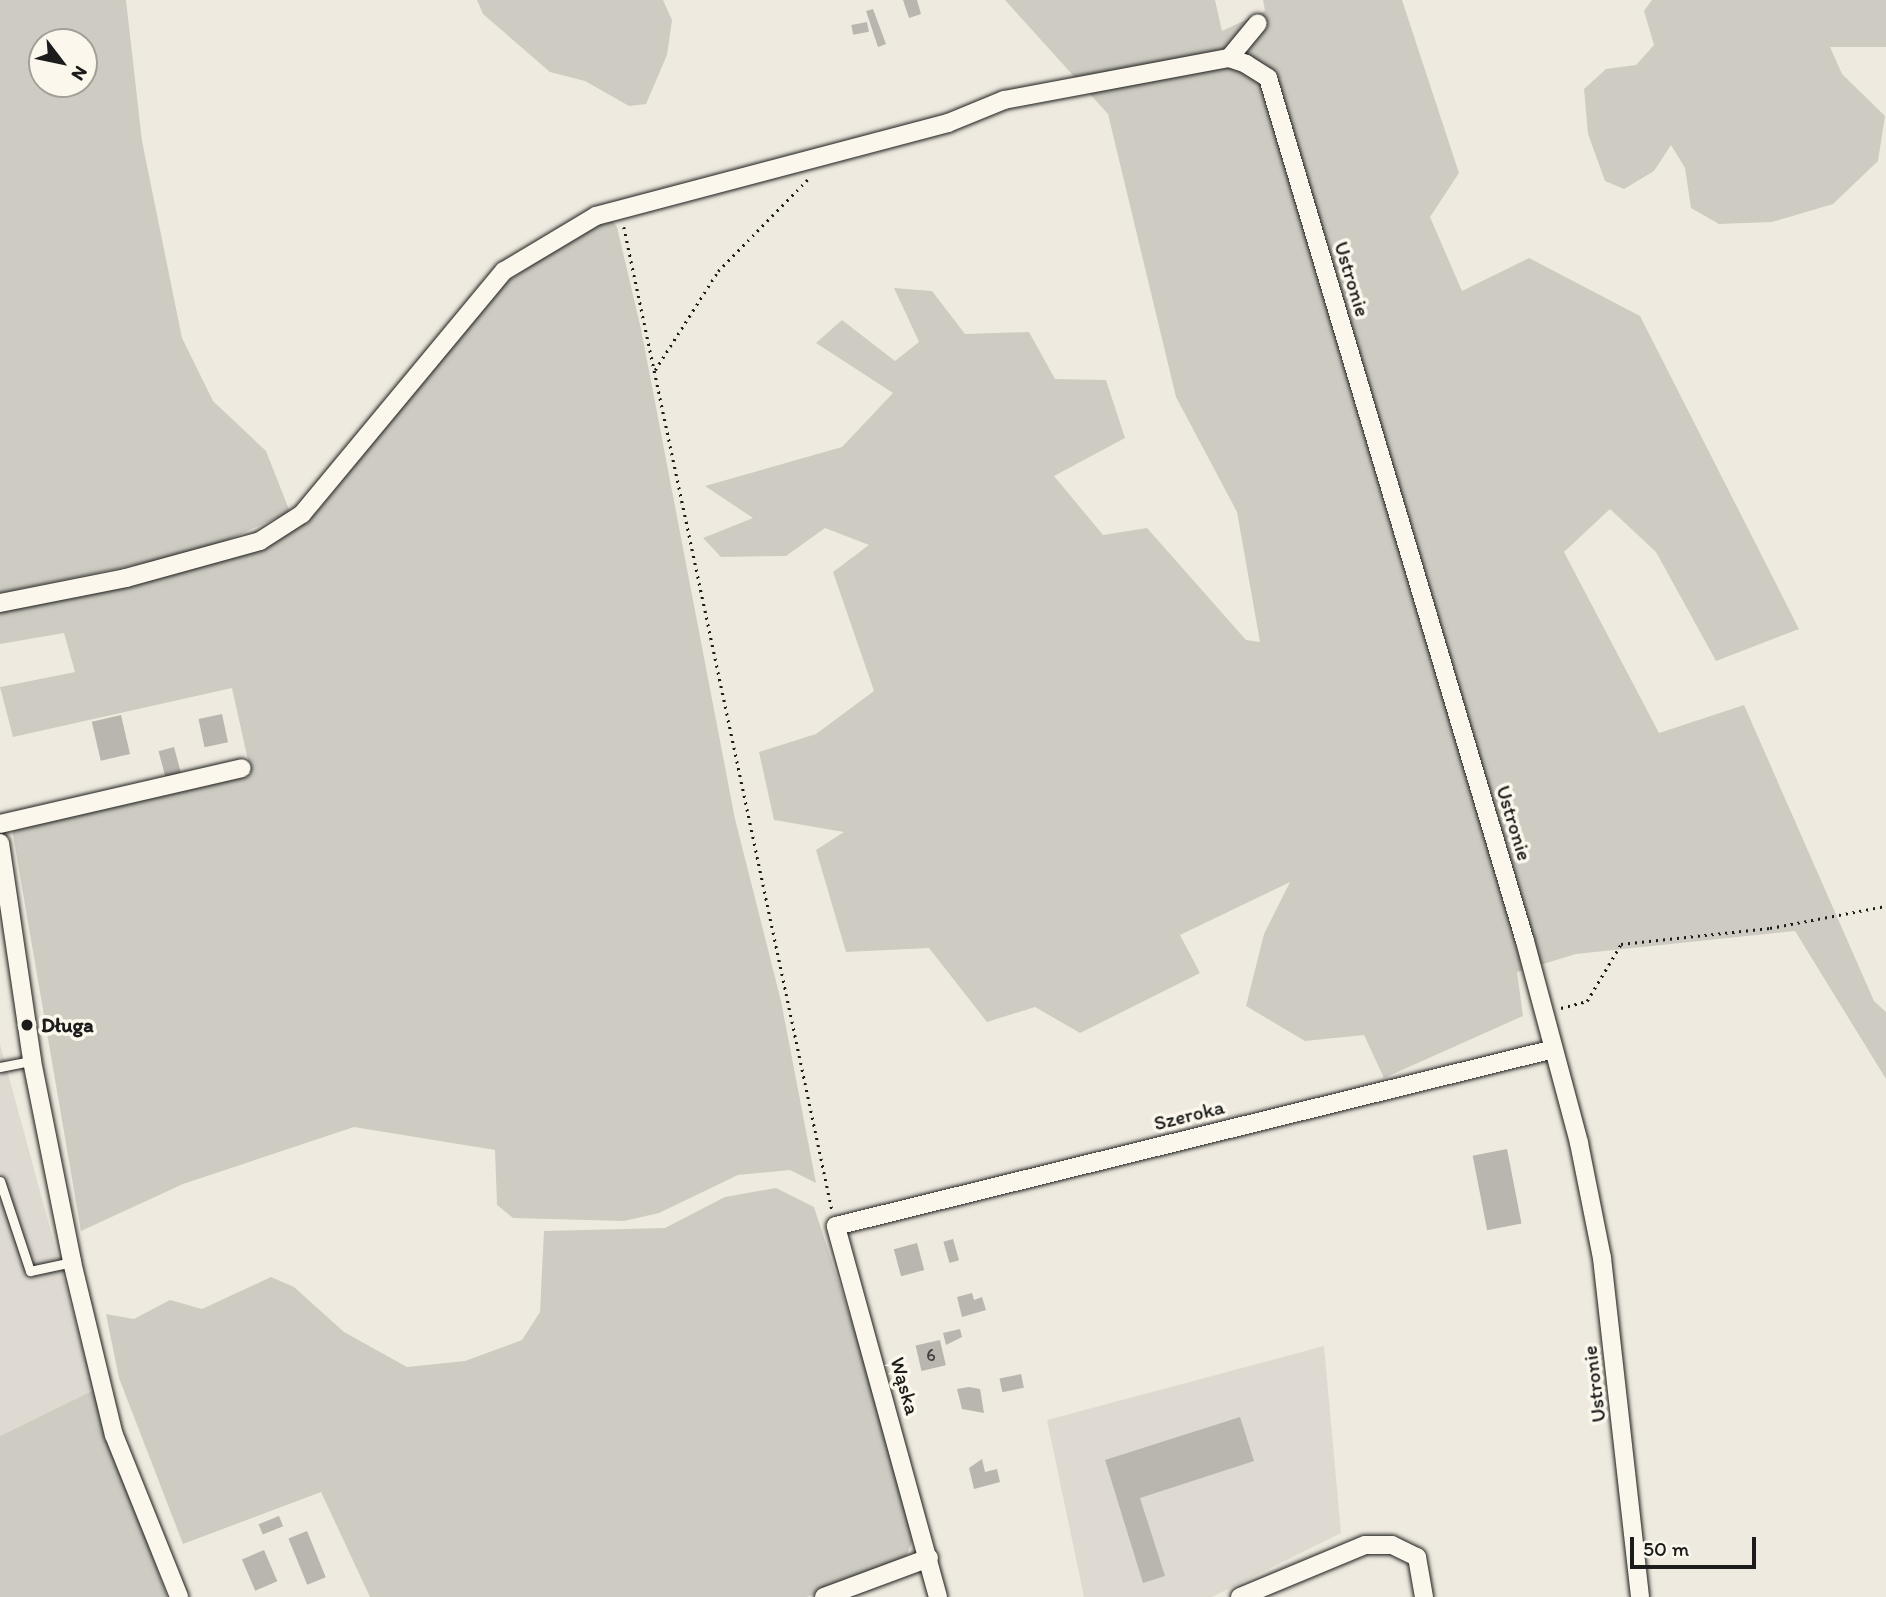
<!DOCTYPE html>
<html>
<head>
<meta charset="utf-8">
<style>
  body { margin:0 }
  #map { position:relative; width:1886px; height:1597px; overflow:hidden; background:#eeeadf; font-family:Itim,sans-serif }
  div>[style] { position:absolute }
  .built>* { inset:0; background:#dedad1 }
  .green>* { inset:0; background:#ceccc2 }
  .building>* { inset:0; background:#b9b6af; transform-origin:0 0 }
  .path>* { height:2.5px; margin-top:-1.25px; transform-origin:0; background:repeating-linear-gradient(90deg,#1c1c1c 0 2px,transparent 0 7px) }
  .roads { filter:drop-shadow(0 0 2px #1c1c1c) drop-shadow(0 0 2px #1c1c1c) }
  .service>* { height:9px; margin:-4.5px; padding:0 4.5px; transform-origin:4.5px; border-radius:4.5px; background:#fbf7ec }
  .minor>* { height:18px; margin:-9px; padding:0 9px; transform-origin:9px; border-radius:9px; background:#fbf7ec }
  .dots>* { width:19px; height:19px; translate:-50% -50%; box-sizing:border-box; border:4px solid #fbf7ec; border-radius:50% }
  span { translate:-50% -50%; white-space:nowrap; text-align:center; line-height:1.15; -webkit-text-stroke:7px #fbf7ec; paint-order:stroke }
  .number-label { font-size:18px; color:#434241 }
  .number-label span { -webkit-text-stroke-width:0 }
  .street-label { font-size:21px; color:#1c1c1c }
  .poi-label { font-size:21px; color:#1c1c1c; font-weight:700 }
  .left { translate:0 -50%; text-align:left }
  .north { position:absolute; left:28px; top:28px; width:70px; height:70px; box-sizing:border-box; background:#fbf7ec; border:2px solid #a29f99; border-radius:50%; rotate:122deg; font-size:19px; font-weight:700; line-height:28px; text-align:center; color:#1c1c1c }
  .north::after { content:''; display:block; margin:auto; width:24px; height:32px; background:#1c1c1c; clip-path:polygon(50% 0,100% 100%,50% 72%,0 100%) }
  .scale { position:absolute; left:1630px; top:1537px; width:126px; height:32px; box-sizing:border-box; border:4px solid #1c1c1c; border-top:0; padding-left:9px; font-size:21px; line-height:24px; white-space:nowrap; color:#1c1c1c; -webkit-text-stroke:5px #fbf7ec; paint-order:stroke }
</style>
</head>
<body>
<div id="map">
  <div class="built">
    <div style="clip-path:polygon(0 1044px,94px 1390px,0 1436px)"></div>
    <div style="clip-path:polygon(1324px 1346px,1341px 1533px,1212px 1597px,1084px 1597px,1047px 1420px)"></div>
  </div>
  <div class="green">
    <div style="clip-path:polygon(evenodd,0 0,126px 0,142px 141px,182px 338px,213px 401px,266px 451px,290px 512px,202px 551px,0 593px,0 0,42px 42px,84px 42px,84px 84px,42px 84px,42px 42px)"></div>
    <div style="clip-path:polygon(477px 0,663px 0,672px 20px,667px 55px,646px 104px,629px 106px,585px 81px,550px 72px,483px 14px)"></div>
    <div style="clip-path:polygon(1005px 0,1215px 0,1222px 31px,1265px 11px,1263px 0,1402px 0,1459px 173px,1430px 217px,1462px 291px,1529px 258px,1640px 316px,1799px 629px,1716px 661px,1656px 552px,1610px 509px,1564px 552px,1659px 733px,1744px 705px,1874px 1001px,1886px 1012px,1886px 1079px,1795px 931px,1576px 954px,1517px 972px,1523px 1016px,1384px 1078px,1364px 1035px,1305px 1041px,1246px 1006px,1264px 934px,1290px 882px,1180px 935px,1200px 973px,1080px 1033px,1035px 1007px,987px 1022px,929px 948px,846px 952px,816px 850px,844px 832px,774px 820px,759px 752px,816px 734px,874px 691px,833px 572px,869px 545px,825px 528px,786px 556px,721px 557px,703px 538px,753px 518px,705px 486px,842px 447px,893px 393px,816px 343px,842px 320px,895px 361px,919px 342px,894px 288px,932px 291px,965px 334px,1029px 332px,1055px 379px,1106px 380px,1125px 438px,1054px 476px,1103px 535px,1147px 528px,1246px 640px,1260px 642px,1237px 512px,1176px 397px,1108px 114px)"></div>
    <div style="clip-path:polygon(1652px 0,1886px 0,1886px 47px,1830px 47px,1842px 74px,1885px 116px,1878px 161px,1833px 204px,1772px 222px,1719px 224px,1691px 208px,1685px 168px,1671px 145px,1654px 171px,1624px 189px,1605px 181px,1588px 134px,1584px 89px,1606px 69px,1636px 65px,1654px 45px,1644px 11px)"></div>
    <div style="clip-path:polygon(608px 215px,617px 227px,641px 329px,735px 819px,781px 1001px,816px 1183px,790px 1170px,738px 1175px,659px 1213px,624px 1221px,513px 1218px,497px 1205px,495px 1150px,354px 1127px,183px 1184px,81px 1231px,12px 829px,251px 774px,232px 688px,13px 737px,0 687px,75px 672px,64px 633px,0 644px,0 611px,132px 584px,280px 538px,320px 508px,496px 289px)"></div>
    <div style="clip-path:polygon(776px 1188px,814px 1207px,886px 1427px,914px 1536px,905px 1560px,807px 1597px,370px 1597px,321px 1492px,183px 1544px,119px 1378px,106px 1314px,134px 1319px,170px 1300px,202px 1309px,271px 1277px,294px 1287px,344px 1332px,407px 1367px,465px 1361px,522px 1340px,540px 1312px,544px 1231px,665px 1228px,725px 1197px)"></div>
    <div style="clip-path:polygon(94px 1390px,167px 1597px,0 1597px,0 1436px)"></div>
  </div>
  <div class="building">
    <div style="clip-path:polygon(903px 0,917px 0,921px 14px,909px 18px)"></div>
    <div style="clip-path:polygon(873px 9px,886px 44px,878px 47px,866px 11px)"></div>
    <div style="left:867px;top:22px;width:10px;height:16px;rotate:79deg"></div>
    <div style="left:222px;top:714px;width:29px;height:24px;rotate:78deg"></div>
    <div style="left:121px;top:715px;width:40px;height:30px;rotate:77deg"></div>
    <div style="left:174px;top:747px;width:28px;height:16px;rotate:75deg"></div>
    <div style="left:1507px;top:1149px;width:76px;height:35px;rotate:79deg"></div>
    <div style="left:953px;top:1239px;width:22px;height:10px;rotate:74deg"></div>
    <div style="left:917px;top:1243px;width:28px;height:24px;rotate:75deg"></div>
    <div style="clip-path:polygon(972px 1293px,974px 1300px,982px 1297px,986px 1310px,962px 1317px,957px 1297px)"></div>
    <div style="clip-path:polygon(960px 1329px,962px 1337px,946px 1345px,943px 1333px)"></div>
    <div style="left:940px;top:1340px;width:26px;height:25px;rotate:77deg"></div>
    <div style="left:1021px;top:1374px;width:14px;height:22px;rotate:78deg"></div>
    <div style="clip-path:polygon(969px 1387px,980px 1389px,984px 1413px,962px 1409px,957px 1389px)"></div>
    <div style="clip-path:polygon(1240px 1417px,1254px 1461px,1140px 1498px,1165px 1576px,1143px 1583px,1105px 1460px)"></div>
    <div style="clip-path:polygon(982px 1459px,985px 1472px,997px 1469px,1000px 1482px,974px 1489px,969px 1468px)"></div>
    <div style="left:279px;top:1516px;width:11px;height:22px;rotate:68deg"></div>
    <div style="left:307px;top:1531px;width:50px;height:20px;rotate:68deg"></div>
    <div style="left:264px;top:1550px;width:34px;height:24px;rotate:67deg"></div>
  </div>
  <div class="path">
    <div style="left:624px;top:227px;width:1005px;rotate:78.05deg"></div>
    <div style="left:655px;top:370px;width:117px;rotate:-57.5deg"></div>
    <div style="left:718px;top:271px;width:130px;rotate:-45.6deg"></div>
    <div style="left:1561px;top:1008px;width:27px;rotate:-15deg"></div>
    <div style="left:1587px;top:1001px;width:66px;rotate:-59.2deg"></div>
    <div style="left:1621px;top:944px;width:150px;rotate:-6.1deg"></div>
    <div style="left:1770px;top:928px;width:118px;rotate:-10.7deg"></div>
  </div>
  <div class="roads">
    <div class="service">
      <div style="left:0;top:1067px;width:33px;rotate:-11deg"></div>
      <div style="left:0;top:1181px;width:95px;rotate:71.6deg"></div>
      <div style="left:30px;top:1271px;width:43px;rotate:-12.1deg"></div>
    </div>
    <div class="minor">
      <div style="left:1229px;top:58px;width:45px;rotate:-50.4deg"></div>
      <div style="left:0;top:603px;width:128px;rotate:-11.2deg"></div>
      <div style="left:126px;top:578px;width:139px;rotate:-15.4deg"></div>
      <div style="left:260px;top:541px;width:50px;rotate:-32.7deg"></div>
      <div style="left:302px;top:514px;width:316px;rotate:-50.3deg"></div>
      <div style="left:504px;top:271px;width:107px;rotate:-30.9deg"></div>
      <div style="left:596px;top:216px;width:364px;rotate:-14.8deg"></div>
      <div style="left:948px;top:123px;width:61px;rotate:-22.3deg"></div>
      <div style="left:1004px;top:100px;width:229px;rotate:-10.6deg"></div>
      <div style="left:1229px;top:58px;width:18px;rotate:19deg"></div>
      <div style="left:1246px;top:64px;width:26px;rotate:32deg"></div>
      <div style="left:1268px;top:78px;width:900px;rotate:73.42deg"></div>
      <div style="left:1525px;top:941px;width:209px;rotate:75deg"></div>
      <div style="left:1579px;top:1143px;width:117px;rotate:78.7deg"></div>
      <div style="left:1602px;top:1258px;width:341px;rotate:83.6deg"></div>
      <div style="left:0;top:824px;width:248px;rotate:-13deg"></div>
      <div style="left:0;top:843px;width:220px;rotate:81.6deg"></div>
      <div style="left:32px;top:1061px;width:205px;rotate:78.7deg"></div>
      <div style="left:72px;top:1262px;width:178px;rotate:76.4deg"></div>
      <div style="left:114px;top:1435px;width:175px;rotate:68.1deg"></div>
      <div style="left:824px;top:1597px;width:112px;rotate:-20.4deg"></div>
      <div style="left:938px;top:1597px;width:385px;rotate:-105.4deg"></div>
      <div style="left:836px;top:1226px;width:739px;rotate:-13.85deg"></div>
      <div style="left:1240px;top:1597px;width:135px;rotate:-22.6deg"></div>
      <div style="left:1365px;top:1545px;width:27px"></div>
      <div style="left:1392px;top:1545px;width:28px;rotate:26deg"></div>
      <div style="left:1417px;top:1557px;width:41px;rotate:80.1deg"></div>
    </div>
  </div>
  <div class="dots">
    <div style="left:27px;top:1025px;background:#1c1c1c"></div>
  </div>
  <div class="number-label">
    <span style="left:931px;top:1355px">6</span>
  </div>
  <div class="street-label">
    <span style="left:1352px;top:279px;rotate:73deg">Ustronie</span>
    <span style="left:1514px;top:823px;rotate:73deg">Ustronie</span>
    <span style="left:1189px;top:1115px;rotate:-14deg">Szeroka</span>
    <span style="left:1594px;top:1384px;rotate:-97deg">Ustronie</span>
    <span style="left:905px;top:1386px;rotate:74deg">Wąska</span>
  </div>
  <div class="poi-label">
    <span class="left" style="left:41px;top:1025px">Długa</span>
  </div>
  <div class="north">N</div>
  <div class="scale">50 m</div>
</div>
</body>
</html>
